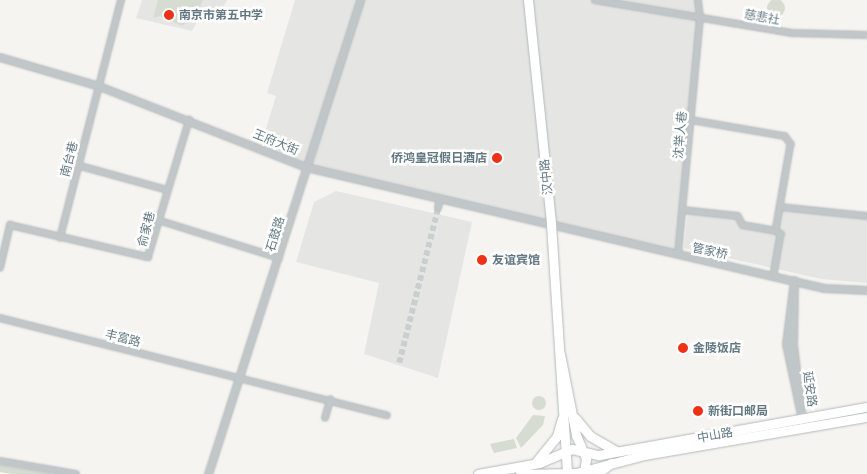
<!DOCTYPE html>
<html>
<head>
<meta charset="utf-8">
<style>
  body { margin:0 }
  #map { position:relative; width:867px; height:474px; overflow:hidden; background:#f5f4f0; font-family:Montserrat,"Noto Sans SC",sans-serif }
  div>[style] { position:absolute }
  .built>* { inset:0; background:#e5e6e4 }
  .green>* { inset:0; background:#d6dcd1 }
  .round { border-radius:50% }
  .minor-tunnel>* { height:5.5px; margin-top:-2.75px; transform-origin:0; background:repeating-linear-gradient(90deg,#c9cfcf 0 5.5px,transparent 0 8.5px) }
  .roads { filter:drop-shadow(0 0 1px #b4b9bc) drop-shadow(0 0 1px #b4b9bc) }
  .minor>* { height:5.5px; margin:-2.75px; padding:0 2.75px; transform-origin:2.75px; border-radius:2.75px; background:#c1c6c8 }
  .tertiary>* { height:7px; margin:-3.5px; padding:0 3.5px; transform-origin:3.5px; border-radius:3.5px; background:#c1c6c8 }
  .primary>* { height:9px; margin:-4.5px; padding:0 4.5px; transform-origin:4.5px; border-radius:4.5px; background:#fff }
  .dots>* { width:14px; height:14px; translate:-50% -50%; box-sizing:border-box; border:2px solid #fff; border-radius:50% }
  span { translate:-50% -50%; white-space:nowrap; text-align:center; line-height:1.15; -webkit-text-stroke:5px #fff; paint-order:stroke }
  .poi-label { font-size:12px; color:#617883; font-weight:700 }
  .left { translate:0 -50%; text-align:left }
  .right { translate:-100% -50%; text-align:right }
  .street-label { font-size:12px; color:#617883 }
</style>
</head>
<body>
<div id="map">
  <div class="built">
    <div style="clip-path:polygon(142px 0,227px 0,220px 13px,203px 11px,192px 31px,136px 18px)"></div>
    <div style="clip-path:polygon(295px 0,698px 0,700px 17px,678px 255px,306px 167px,260px 148px,276px 96px,267px 93px)"></div>
    <div style="clip-path:polygon(336px 191px,472px 222px,438px 378px,364px 354px,379px 283px,296px 262px,314px 202px)"></div>
    <div style="clip-path:polygon(780px 207px,867px 216px,867px 283px,821px 279px,684px 248px,688px 210px,738px 216px,743px 225px,776px 231px)"></div>
  </div>
  <div class="green">
    <div class="round" style="left:767px;top:-1px;width:18px;height:18px"></div>
    <div style="clip-path:polygon(158px 0,203px 0,196px 18px,182px 26px,160px 16px,153px 18px)"></div>
    <div class="round" style="left:532px;top:396px;width:14px;height:14px"></div>
    <div style="clip-path:polygon(533px 415px,545px 416px,543px 425px,521px 448px,516px 438px)"></div>
    <div style="clip-path:polygon(514px 439px,517px 448px,494px 453px,490px 444px)"></div>
    <div style="clip-path:polygon(0 465px,53px 474px,13px 474px,0 472px)"></div>
  </div>
  <div class="minor-tunnel">
    <div style="left:399px;top:363px;width:160px;rotate:-75.9deg"></div>
  </div>
  <div class="roads">
    <div class="minor">
      <div style="left:595px;top:0;width:201px;rotate:9.5deg"></div>
      <div style="left:793px;top:33px;width:74px;rotate:1.5deg"></div>
      <div style="left:691px;top:120px;width:95px;rotate:9.7deg"></div>
      <div style="left:785px;top:136px;width:10px;rotate:53deg"></div>
      <div style="left:791px;top:144px;width:88px;rotate:99.8deg"></div>
      <div style="left:776px;top:231px;width:6px;rotate:31deg"></div>
      <div style="left:781px;top:234px;width:42px;rotate:99.7deg"></div>
      <div style="left:77px;top:165px;width:93px;rotate:15.5deg"></div>
      <div style="left:780px;top:207px;width:87px;rotate:5.9deg"></div>
      <div style="left:438px;top:208px;width:9px;rotate:-77deg"></div>
      <div style="left:683px;top:210px;width:55px;rotate:6.2deg"></div>
      <div style="left:738px;top:216px;width:10px;rotate:61deg"></div>
      <div style="left:743px;top:225px;width:34px;rotate:10deg"></div>
      <div style="left:158px;top:220px;width:127px;rotate:17.4deg"></div>
      <div style="left:60px;top:238px;width:246px;rotate:-75.6deg"></div>
      <div style="left:678px;top:255px;width:239px;rotate:-84.7deg"></div>
      <div style="left:700px;top:17px;width:17px;rotate:-97deg"></div>
      <div style="left:0;top:268px;width:44px;rotate:-76.9deg"></div>
      <div style="left:10px;top:225px;width:142px;rotate:13.1deg"></div>
      <div style="left:148px;top:257px;width:143px;rotate:-73.3deg"></div>
      <div style="left:0;top:318px;width:399px;rotate:14.1deg"></div>
      <div style="left:325px;top:418px;width:19px;rotate:-74deg"></div>
      <div style="left:0;top:461px;width:77px;rotate:9.7deg"></div>
    </div>
    <div class="tertiary">
      <div style="left:0;top:57px;width:103px;rotate:16.3deg"></div>
      <div style="left:99px;top:86px;width:222px;rotate:21.4deg"></div>
      <div style="left:306px;top:167px;width:532px;rotate:13.15deg"></div>
      <div style="left:824px;top:288px;width:43px;rotate:2.7deg"></div>
      <div style="left:794px;top:280px;width:64px;rotate:97.1deg"></div>
      <div style="left:786px;top:344px;width:77px;rotate:78deg"></div>
      <div style="left:794px;top:281px;width:64px;rotate:90.9deg"></div>
      <div style="left:793px;top:345px;width:75px;rotate:83.1deg"></div>
      <div style="left:208px;top:474px;width:498px;rotate:-72.2deg"></div>
    </div>
    <div class="primary">
      <div style="left:528px;top:0;width:225px;rotate:84.1deg"></div>
      <div style="left:551px;top:224px;width:251px;rotate:86.3deg"></div>
      <div style="left:560px;top:354px;width:83px;rotate:78.8deg"></div>
      <div style="left:576px;top:435px;width:26px;rotate:67deg"></div>
      <div style="left:586px;top:459px;width:13px;rotate:99deg"></div>
      <div style="left:575px;top:418px;width:23px;rotate:50deg"></div>
      <div style="left:590px;top:436px;width:30px;rotate:30deg"></div>
      <div style="left:536px;top:462px;width:33px;rotate:-51deg"></div>
      <div style="left:557px;top:436px;width:18px;rotate:-74deg"></div>
      <div style="left:478px;top:474px;width:62px;rotate:-10.2deg"></div>
      <div style="left:539px;top:463px;width:36px;rotate:-23deg"></div>
      <div style="left:572px;top:449px;width:28px;rotate:13deg"></div>
      <div style="left:599px;top:455px;width:272px;rotate:-10.2deg"></div>
      <div style="left:520px;top:474px;width:56px;rotate:-1deg"></div>
      <div style="left:576px;top:473px;width:70px;rotate:-14.8deg"></div>
      <div style="left:644px;top:455px;width:226px;rotate:-9.7deg"></div>
      <div style="left:597px;top:474px;width:18px;rotate:-38deg"></div>
    </div>
  </div>
  <div class="dots">
    <div style="left:169px;top:15px;background:#ee3117"></div>
    <div style="left:497px;top:158px;background:#ee3117"></div>
    <div style="left:482px;top:260px;background:#ee3117"></div>
    <div style="left:683px;top:348px;background:#ee3117"></div>
    <div style="left:698px;top:411px;background:#ee3117"></div>
  </div>
  <div class="poi-label">
    <span class="left" style="left:179px;top:15px">南京市第五中学</span>
    <span class="right" style="left:487px;top:158px">侨鸿皇冠假日酒店</span>
    <span class="left" style="left:492px;top:260px">友谊宾馆</span>
    <span class="left" style="left:693px;top:348px">金陵饭店</span>
    <span class="left" style="left:708px;top:411px">新街口邮局</span>
  </div>
  <div class="street-label">
    <span style="left:762px;top:17px;rotate:10deg">慈悲社</span>
    <span style="left:680px;top:135px;rotate:-85deg">沈举人巷</span>
    <span style="left:276px;top:142px;rotate:22deg">王府大街</span>
    <span style="left:69px;top:159px;rotate:-76deg">南台巷</span>
    <span style="left:546px;top:177px;rotate:-96deg">汉中路</span>
    <span style="left:146px;top:229px;rotate:-75deg">俞家巷</span>
    <span style="left:275px;top:234px;rotate:-73deg">石鼓路</span>
    <span style="left:710px;top:251px;rotate:12deg">管家桥</span>
    <span style="left:123px;top:338px;rotate:14deg">丰富路</span>
    <span style="left:810px;top:389px;rotate:82deg">延安路</span>
    <span style="left:715px;top:435px;rotate:-10deg">中山路</span>
  </div>
</div>
</body>
</html>
